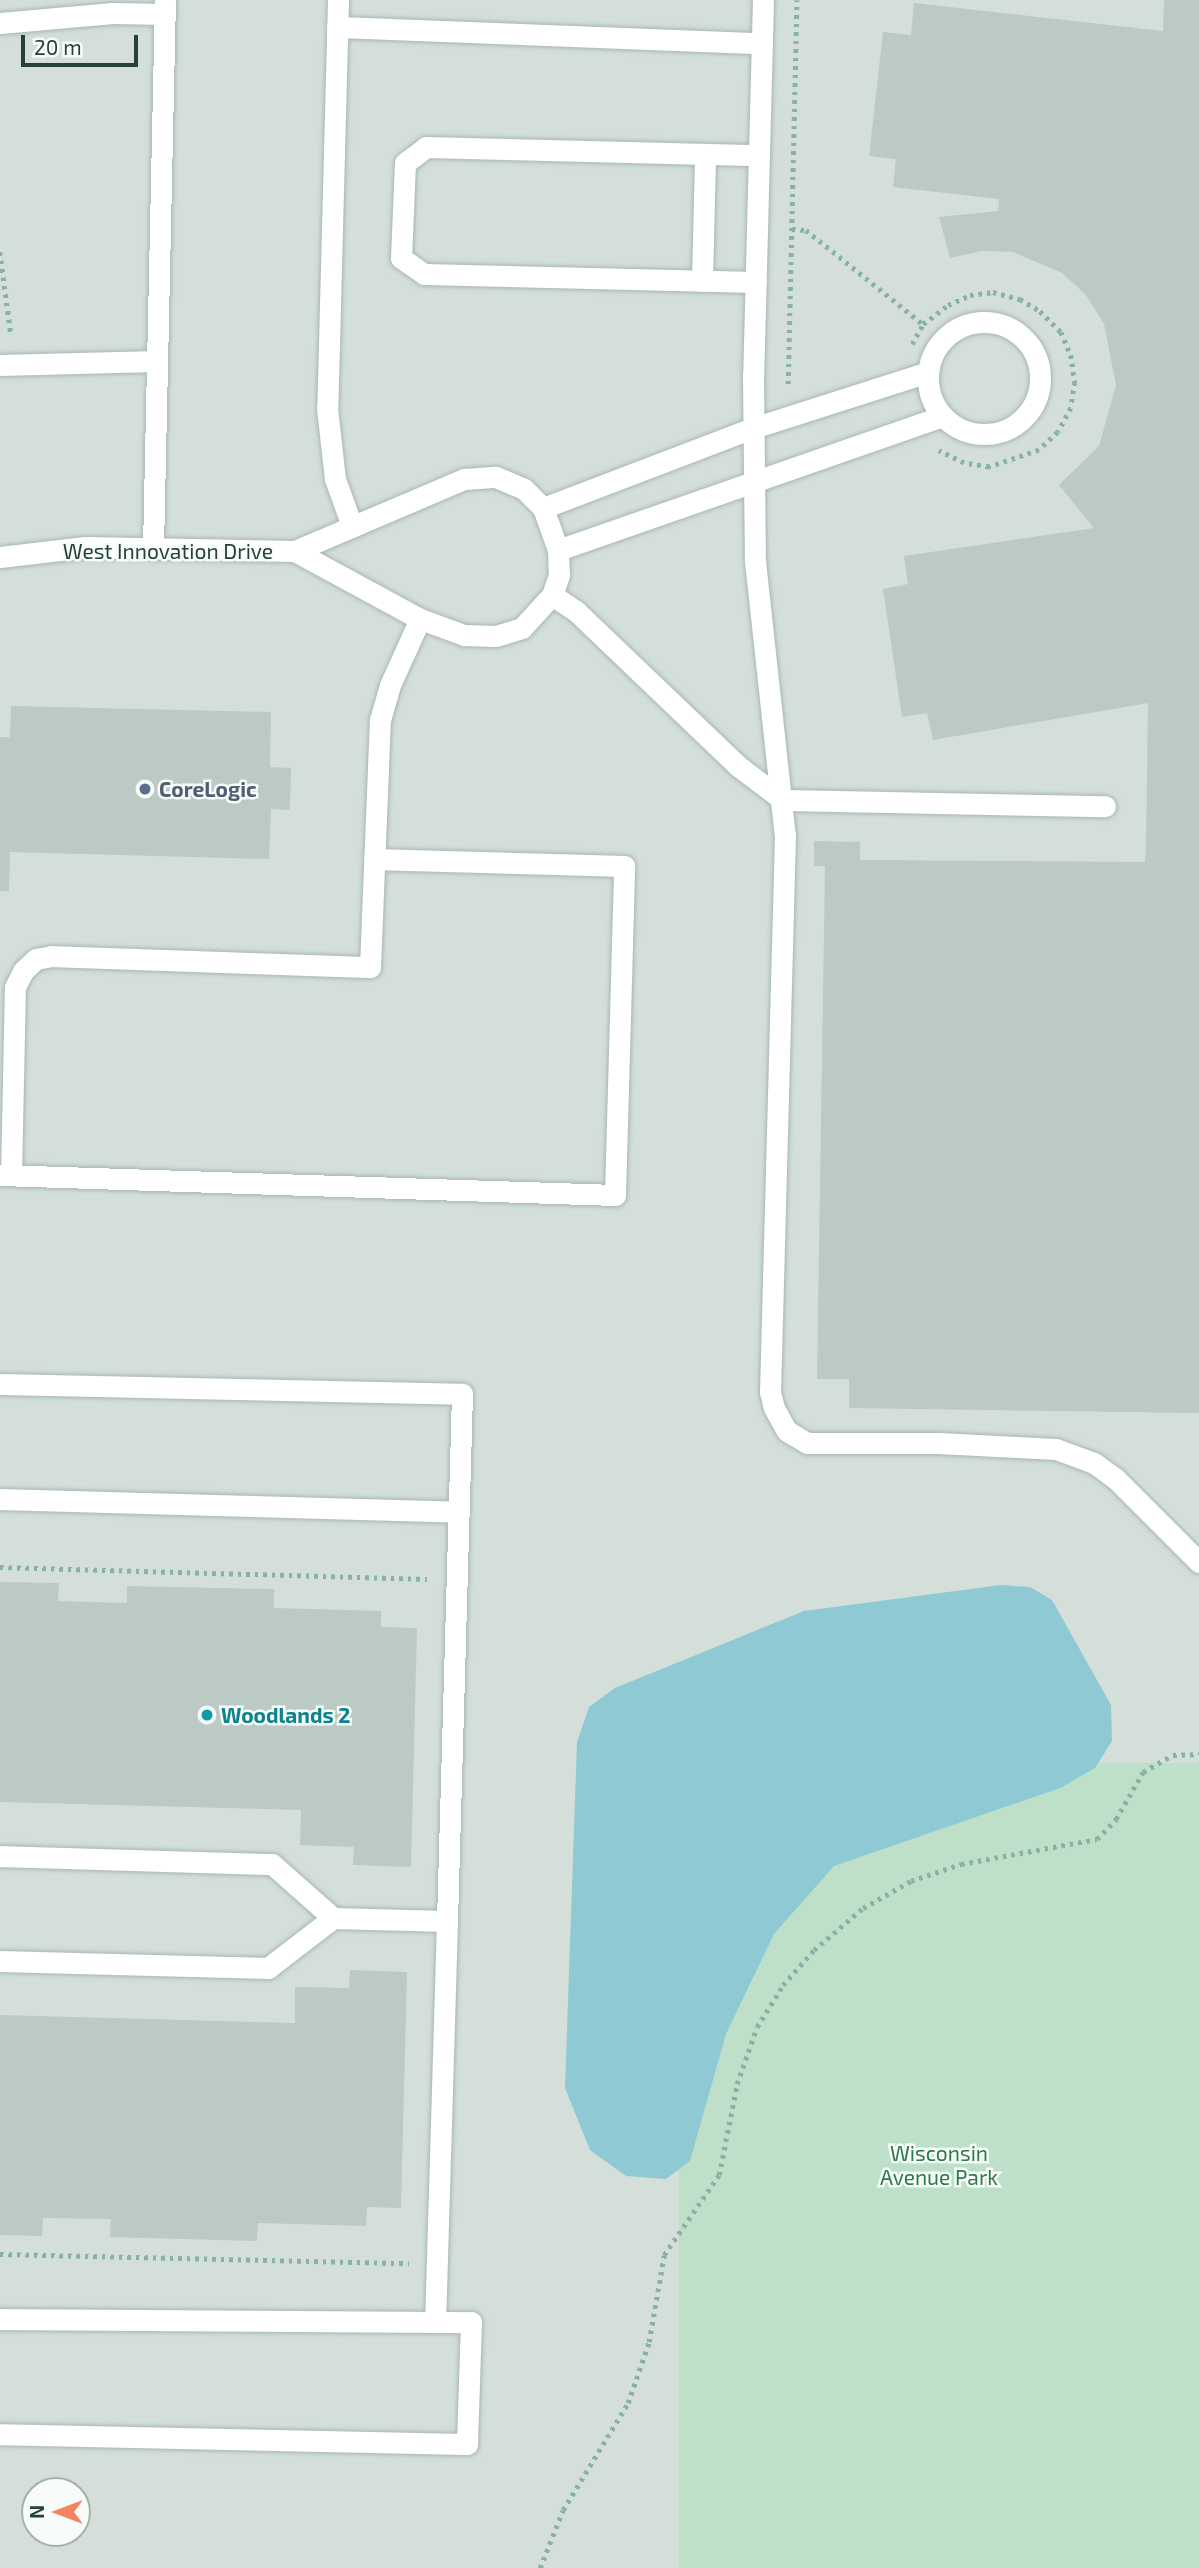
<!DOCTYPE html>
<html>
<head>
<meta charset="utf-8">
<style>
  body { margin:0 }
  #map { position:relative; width:1199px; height:2568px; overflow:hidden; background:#e6efeb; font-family:"Exo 2",sans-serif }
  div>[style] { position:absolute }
  .built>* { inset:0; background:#d4dfda }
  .green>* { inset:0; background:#bfe0c8; transform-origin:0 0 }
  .water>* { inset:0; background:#8ec9d4 }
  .building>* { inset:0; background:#bbcac4 }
  .path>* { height:4.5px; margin-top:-2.25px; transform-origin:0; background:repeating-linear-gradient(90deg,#86b3a5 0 3.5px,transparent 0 8.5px) }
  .roads { filter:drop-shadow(0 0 2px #a8b8b2) drop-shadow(0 0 2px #a8b8b2) }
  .minor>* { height:21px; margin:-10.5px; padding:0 10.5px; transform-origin:10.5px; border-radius:10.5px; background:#fff }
  .minor>.ring { margin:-10.5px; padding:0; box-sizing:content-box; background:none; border:21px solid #fff; border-radius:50% }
  .dots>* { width:19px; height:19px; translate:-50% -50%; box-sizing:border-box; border:4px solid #f7fbf9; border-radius:50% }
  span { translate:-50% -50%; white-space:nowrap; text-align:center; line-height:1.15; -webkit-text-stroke:5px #f7fbf9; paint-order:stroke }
  .street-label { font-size:21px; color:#24423a }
  .service-label { font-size:21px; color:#4e5e75; font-weight:700 }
  .left { translate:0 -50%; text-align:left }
  .culture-label { font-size:21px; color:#0d838f; font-weight:700 }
  .park-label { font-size:21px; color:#2d7a4b }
  .north { position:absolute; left:21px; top:2477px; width:70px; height:70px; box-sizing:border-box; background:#f7fbf9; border:2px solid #a3b1ad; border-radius:50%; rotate:270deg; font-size:19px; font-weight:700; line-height:28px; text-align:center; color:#24423a }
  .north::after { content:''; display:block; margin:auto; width:24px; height:32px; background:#f4845f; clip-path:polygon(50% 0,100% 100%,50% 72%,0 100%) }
  .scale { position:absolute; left:21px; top:35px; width:117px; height:32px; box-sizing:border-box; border:4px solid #24423a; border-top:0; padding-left:9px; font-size:21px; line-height:24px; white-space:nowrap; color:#24423a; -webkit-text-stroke:5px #f7fbf9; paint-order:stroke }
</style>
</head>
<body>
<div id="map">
  <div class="built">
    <div style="clip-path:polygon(evenodd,0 0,1199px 0,1199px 1763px,679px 1763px,679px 2568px,0 2568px,0 0,35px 2491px,77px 2491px,77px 2533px,35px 2533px,35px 2491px)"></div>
  </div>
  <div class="green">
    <div style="left:679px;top:1763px;width:520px;height:805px"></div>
  </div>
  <div class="water">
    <div style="clip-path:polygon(1001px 1585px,1030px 1587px,1052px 1600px,1111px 1705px,1112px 1741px,1095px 1768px,1060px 1788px,834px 1866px,774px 1934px,726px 2034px,690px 2161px,666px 2179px,626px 2176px,590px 2150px,565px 2088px,577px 1742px,589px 1707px,615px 1688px,804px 1611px)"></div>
  </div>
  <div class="building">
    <div style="clip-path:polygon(1164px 0,1199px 0,1199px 1413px,849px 1408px,849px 1379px,817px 1379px,825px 866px,814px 866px,814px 841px,860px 842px,860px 860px,1145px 862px,1146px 847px,1148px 703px,933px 740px,927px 713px,902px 717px,883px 589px,908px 584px,904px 556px,1094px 528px,1059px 485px,1099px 446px,1116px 385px,1104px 324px,1086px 295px,1062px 273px,1013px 252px,982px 251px,950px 258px,939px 217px,998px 211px,999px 199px,893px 187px,896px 159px,869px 156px,883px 32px,911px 35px,914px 3px,1163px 31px)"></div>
    <div style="clip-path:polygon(11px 706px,271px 712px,270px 767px,291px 768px,290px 810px,271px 809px,269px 859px,10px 852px,9px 891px,0 891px,0 737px,10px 737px)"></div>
    <div style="clip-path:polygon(0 1582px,59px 1583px,58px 1601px,127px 1603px,127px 1586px,274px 1589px,274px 1608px,381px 1611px,381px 1627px,417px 1628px,411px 1867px,353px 1865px,354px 1847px,300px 1845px,301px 1810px,0 1802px)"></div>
    <div style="clip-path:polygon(350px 1970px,407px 1972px,401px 2208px,367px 2207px,366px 2226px,258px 2223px,257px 2241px,110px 2237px,111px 2219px,43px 2218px,42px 2236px,0 2235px,0 2015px,295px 2023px,295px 1987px,349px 1988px)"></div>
  </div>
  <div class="path">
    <div style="left:792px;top:229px;width:14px;rotate:4deg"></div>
    <div style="left:806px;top:230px;width:150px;rotate:38.8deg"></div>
    <div style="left:0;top:252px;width:83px;rotate:82.4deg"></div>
    <div style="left:912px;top:344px;width:23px;rotate:-61deg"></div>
    <div style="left:923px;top:324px;width:31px;rotate:-37deg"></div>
    <div style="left:948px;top:305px;width:24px;rotate:-24deg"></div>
    <div style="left:970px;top:295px;width:23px;rotate:-7deg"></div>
    <div style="left:993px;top:292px;width:28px;rotate:15deg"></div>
    <div style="left:1020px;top:299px;width:23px;rotate:31deg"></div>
    <div style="left:1040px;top:311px;width:30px;rotate:45deg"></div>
    <div style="left:1061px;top:332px;width:25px;rotate:67deg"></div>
    <div style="left:1071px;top:355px;width:27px;rotate:82deg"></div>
    <div style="left:1075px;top:382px;width:26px;rotate:99deg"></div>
    <div style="left:1071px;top:408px;width:27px;rotate:118deg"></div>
    <div style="left:1058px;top:432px;width:26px;rotate:137deg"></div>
    <div style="left:1039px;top:450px;width:53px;rotate:161.2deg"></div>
    <div style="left:989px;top:467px;width:25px;rotate:-171deg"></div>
    <div style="left:964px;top:463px;width:28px;rotate:-154deg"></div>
    <div style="left:788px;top:384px;width:384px;rotate:-88.7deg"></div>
    <div style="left:0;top:1567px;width:427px;rotate:1.6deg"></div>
    <div style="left:0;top:2254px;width:409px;rotate:1.3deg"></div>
    <div style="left:540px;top:2568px;width:62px;rotate:-68.4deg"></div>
    <div style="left:563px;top:2510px;width:125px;rotate:-58.7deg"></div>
    <div style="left:628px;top:2403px;width:65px;rotate:-71deg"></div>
    <div style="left:649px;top:2342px;width:88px;rotate:-80.2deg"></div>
    <div style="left:664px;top:2255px;width:97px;rotate:-55.5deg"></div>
    <div style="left:719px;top:2175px;width:93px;rotate:-78.8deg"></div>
    <div style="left:737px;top:2084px;width:60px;rotate:-70.7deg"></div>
    <div style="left:757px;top:2027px;width:49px;rotate:-58.2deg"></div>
    <div style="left:783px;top:1985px;width:47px;rotate:-48.5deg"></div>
    <div style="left:814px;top:1950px;width:65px;rotate:-40.6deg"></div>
    <div style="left:863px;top:1908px;width:55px;rotate:-29.4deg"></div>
    <div style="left:911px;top:1881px;width:53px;rotate:-18.8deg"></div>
    <div style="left:961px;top:1864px;width:138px;rotate:-10.4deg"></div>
    <div style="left:1097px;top:1839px;width:28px;rotate:-46deg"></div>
    <div style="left:1116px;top:1819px;width:54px;rotate:-60.1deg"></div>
    <div style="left:1143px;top:1772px;width:34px;rotate:-30deg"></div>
    <div style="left:1173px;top:1755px;width:26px;rotate:-2deg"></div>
  </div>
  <div class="roads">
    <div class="minor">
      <div style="left:338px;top:0;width:408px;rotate:91.5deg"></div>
      <div style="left:327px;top:408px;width:71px;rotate:83.6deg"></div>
      <div style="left:335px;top:479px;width:50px;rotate:70.1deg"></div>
      <div style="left:763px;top:0;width:376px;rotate:91.5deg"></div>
      <div style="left:753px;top:376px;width:185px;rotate:89.4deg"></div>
      <div style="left:755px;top:561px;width:276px;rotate:83.8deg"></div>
      <div style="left:785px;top:835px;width:557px;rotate:91.54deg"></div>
      <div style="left:770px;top:1392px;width:16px;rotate:76deg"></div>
      <div style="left:774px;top:1408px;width:26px;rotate:61deg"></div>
      <div style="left:787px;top:1431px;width:23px;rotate:31deg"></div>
      <div style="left:807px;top:1443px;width:131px"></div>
      <div style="left:938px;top:1443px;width:118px;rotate:2.9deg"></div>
      <div style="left:1056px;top:1449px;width:40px;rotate:20.2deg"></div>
      <div style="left:1094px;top:1463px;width:26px;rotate:36deg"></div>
      <div style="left:1115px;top:1478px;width:119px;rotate:45deg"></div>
      <div style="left:0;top:23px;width:113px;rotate:-5.1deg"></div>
      <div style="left:113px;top:13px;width:52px;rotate:1.1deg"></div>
      <div style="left:337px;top:27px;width:425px;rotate:2.2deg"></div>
      <div style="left:702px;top:281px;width:127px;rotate:-88.6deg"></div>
      <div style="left:756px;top:282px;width:332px;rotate:-178.6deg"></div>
      <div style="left:424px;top:274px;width:28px;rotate:-145deg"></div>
      <div style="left:401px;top:258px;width:95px;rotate:-87.6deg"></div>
      <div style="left:405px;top:163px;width:26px;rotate:-37deg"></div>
      <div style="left:426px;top:147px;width:333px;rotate:1.4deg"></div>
      <div class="ring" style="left:928px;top:322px;width:91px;height:91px"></div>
      <div style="left:0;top:365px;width:156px;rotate:-1.5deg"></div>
      <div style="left:543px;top:508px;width:225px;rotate:-20.9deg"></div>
      <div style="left:753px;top:428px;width:184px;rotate:-17.7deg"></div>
      <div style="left:153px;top:548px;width:548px;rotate:-88.75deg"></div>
      <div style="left:558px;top:550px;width:407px;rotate:-19.2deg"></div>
      <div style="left:0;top:557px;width:86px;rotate:-6.7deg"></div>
      <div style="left:85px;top:547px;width:210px;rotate:1.1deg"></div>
      <div style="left:295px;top:551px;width:184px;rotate:-23.1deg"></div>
      <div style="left:464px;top:479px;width:32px;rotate:-4deg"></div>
      <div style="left:496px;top:477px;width:30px;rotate:23deg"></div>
      <div style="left:524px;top:489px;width:27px;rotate:45deg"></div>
      <div style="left:543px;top:508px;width:45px;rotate:70.3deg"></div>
      <div style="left:558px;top:550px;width:25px;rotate:88deg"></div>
      <div style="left:559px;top:575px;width:21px;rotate:109deg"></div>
      <div style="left:552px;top:595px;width:45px;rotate:132.3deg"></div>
      <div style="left:522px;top:628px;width:27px;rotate:163deg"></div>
      <div style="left:496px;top:636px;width:32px;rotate:-178deg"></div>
      <div style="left:464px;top:635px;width:47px;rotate:-160deg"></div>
      <div style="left:420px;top:619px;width:142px;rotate:-151.5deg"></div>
      <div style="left:552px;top:595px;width:30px;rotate:34deg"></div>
      <div style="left:577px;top:612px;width:223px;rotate:43.7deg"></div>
      <div style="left:738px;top:766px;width:56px;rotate:37.1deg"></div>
      <div style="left:783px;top:800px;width:322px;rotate:1.1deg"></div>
      <div style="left:0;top:1175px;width:615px;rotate:1.86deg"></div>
      <div style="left:615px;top:1195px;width:329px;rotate:-88.4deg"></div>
      <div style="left:624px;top:866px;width:250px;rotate:-178.4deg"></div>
      <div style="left:11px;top:1175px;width:188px;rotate:-88.8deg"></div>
      <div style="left:15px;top:987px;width:18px;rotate:-63deg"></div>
      <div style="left:23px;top:971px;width:18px;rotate:-43deg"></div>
      <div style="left:36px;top:959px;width:16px;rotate:-11deg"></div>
      <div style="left:52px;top:956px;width:318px;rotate:2deg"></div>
      <div style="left:370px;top:967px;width:247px;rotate:-87.7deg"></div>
      <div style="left:380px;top:720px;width:36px;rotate:-74deg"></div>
      <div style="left:390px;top:685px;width:72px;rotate:-65.6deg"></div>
      <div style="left:0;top:1384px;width:462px;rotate:1.2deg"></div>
      <div style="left:462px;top:1394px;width:527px;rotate:91.63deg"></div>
      <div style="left:0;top:1499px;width:458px;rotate:1.6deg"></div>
      <div style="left:0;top:1856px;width:272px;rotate:1.7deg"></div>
      <div style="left:272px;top:1864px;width:81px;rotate:41.5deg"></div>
      <div style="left:333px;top:1918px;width:114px;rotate:1.5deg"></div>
      <div style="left:447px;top:1921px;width:401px;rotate:91.7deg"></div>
      <div style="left:0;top:1961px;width:268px;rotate:1.5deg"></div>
      <div style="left:268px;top:1968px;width:82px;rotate:-37.6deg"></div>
      <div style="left:0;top:2319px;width:471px;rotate:0.4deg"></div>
      <div style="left:471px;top:2322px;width:122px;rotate:91.9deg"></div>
      <div style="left:467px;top:2444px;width:467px;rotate:-178.8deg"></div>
    </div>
  </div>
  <div class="dots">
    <div style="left:145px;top:789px;background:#5c6f8a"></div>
    <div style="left:207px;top:1715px;background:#0f9aa8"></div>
  </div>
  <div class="street-label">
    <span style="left:168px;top:551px">West Innovation Drive</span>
  </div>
  <div class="service-label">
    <span class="left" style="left:159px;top:789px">CoreLogic</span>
  </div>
  <div class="culture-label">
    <span class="left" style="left:221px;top:1715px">Woodlands 2</span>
  </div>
  <div class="park-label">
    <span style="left:939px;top:2165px">Wisconsin<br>Avenue Park</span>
  </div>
  <div class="north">N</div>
  <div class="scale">20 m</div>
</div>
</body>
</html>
